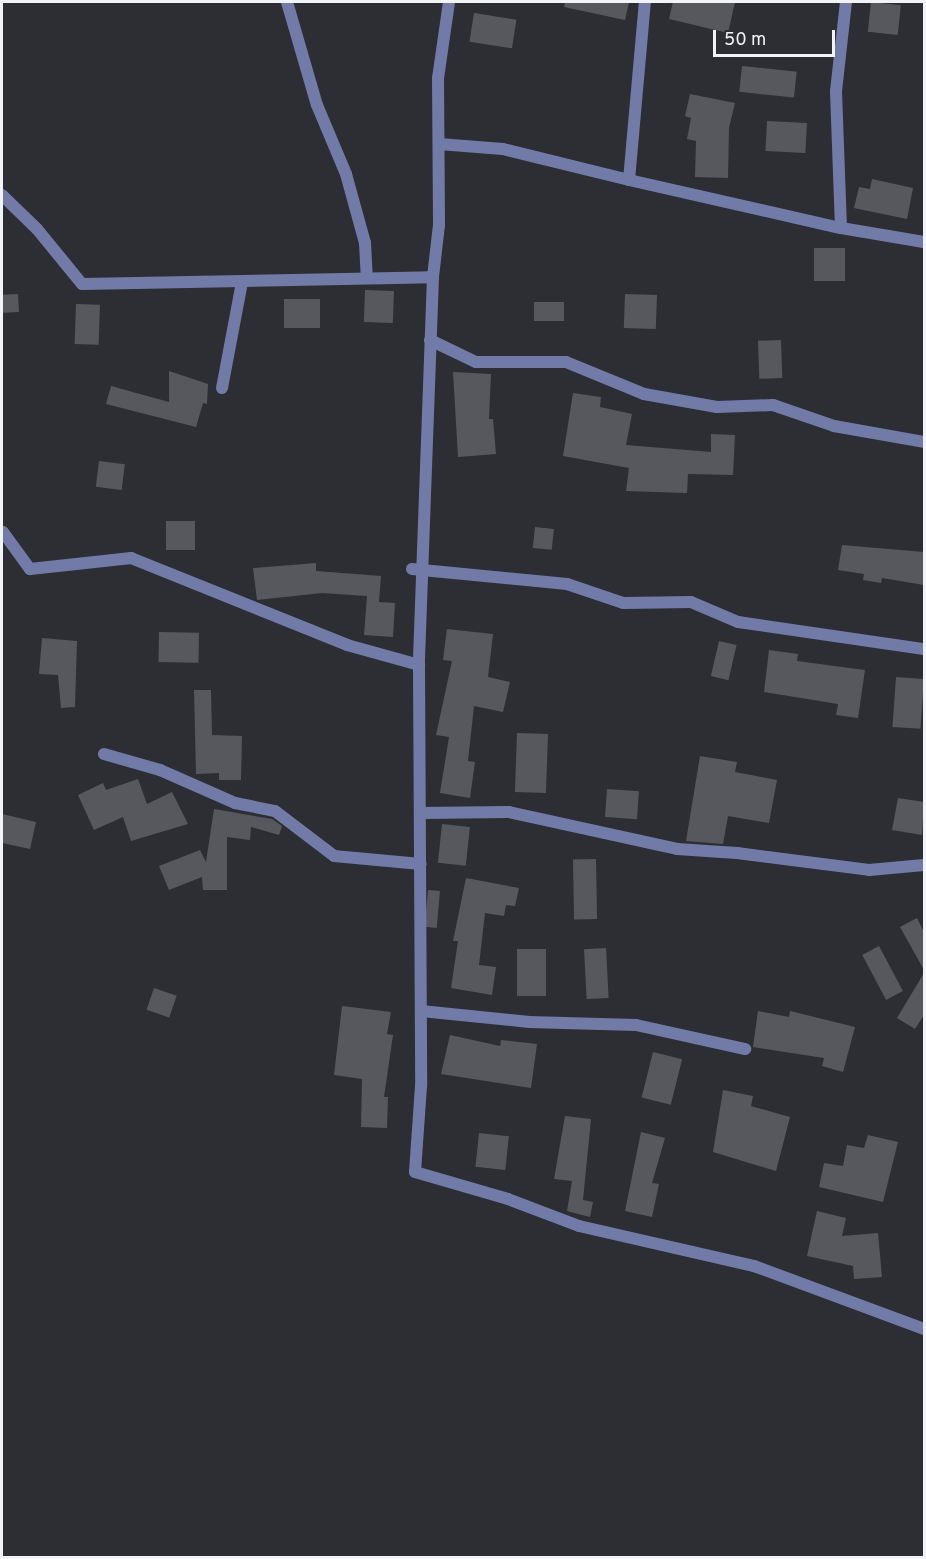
<!DOCTYPE html>
<html>
<head>
<meta charset="utf-8">
<style>
  body { margin:0 }
  #map { position:relative; width:926px; height:1559px; overflow:hidden; background:#2d2e33; font-family:Overpass,sans-serif }
  div>[style] { position:absolute }
  .building>* { inset:0; background:#57585d; transform-origin:0 0 }
  .street>* { height:12px; margin:-6px; padding:0 6px; transform-origin:6px; border-radius:6px; background:#727ba7 }
  span { translate:-50% -50%; white-space:nowrap; text-align:center; line-height:1.15; -webkit-text-stroke:4.5px #2d2e33; paint-order:stroke }
  .frame { position:absolute; inset:0; border:3px solid #f2f3f6; pointer-events:none }
  .scale { position:absolute; left:713px; top:30px; width:122px; height:27px; box-sizing:border-box; border:3px solid #f2f3f6; border-top:0; padding-left:8px; font-size:18px; line-height:21px; white-space:nowrap; color:#f2f3f6; -webkit-text-stroke:4px #2d2e33; paint-order:stroke }
</style>
</head>
<body>
<div id="map">
  <div class="building">
    <div style="clip-path:polygon(565px 2px,629px 2px,625px 20px,564px 7px)"></div>
    <div style="clip-path:polygon(673px 2px,735px 2px,728px 33px,669px 19px)"></div>
    <div style="left:871px;top:2px;width:30px;height:30px;rotate:6deg"></div>
    <div style="left:474px;top:13px;width:43px;height:29px;rotate:9deg"></div>
    <div style="left:742px;top:66px;width:55px;height:26px;rotate:6deg"></div>
    <div style="clip-path:polygon(690px 94px,735px 103px,729px 128px,728px 178px,695px 177px,696px 141px,687px 139px,691px 118px,685px 116px)"></div>
    <div style="left:767px;top:121px;width:40px;height:30px;rotate:3deg"></div>
    <div style="clip-path:polygon(872px 179px,913px 188px,907px 219px,854px 208px,859px 187px,870px 189px)"></div>
    <div style="left:814px;top:248px;width:31px;height:33px"></div>
    <div style="left:365px;top:290px;width:29px;height:32px;rotate:2deg"></div>
    <div style="left:18px;top:294px;width:18px;height:16px;rotate:87deg"></div>
    <div style="left:625px;top:294px;width:32px;height:34px;rotate:2deg"></div>
    <div style="left:284px;top:299px;width:36px;height:29px"></div>
    <div style="left:534px;top:302px;width:30px;height:19px"></div>
    <div style="left:76px;top:304px;width:24px;height:40px;rotate:2deg"></div>
    <div style="left:781px;top:340px;width:38px;height:23px;rotate:88deg"></div>
    <div style="clip-path:polygon(169px 371px,208px 384px,207px 404px,203px 403px,196px 427px,106px 404px,111px 386px,169px 402px)"></div>
    <div style="clip-path:polygon(453px 372px,491px 374px,489px 419px,493px 419px,496px 454px,458px 457px)"></div>
    <div style="clip-path:polygon(573px 393px,601px 397px,600px 407px,632px 414px,626px 445px,711px 452px,711px 434px,735px 435px,733px 475px,688px 474px,687px 493px,626px 491px,629px 468px,563px 456px)"></div>
    <div style="left:99px;top:461px;width:26px;height:26px;rotate:7deg"></div>
    <div style="left:166px;top:521px;width:29px;height:29px"></div>
    <div style="left:535px;top:527px;width:19px;height:21px;rotate:6deg"></div>
    <div style="clip-path:polygon(842px 545px,924px 552px,924px 585px,882px 578px,881px 583px,863px 580px,864px 574px,838px 570px)"></div>
    <div style="clip-path:polygon(316px 563px,316px 571px,381px 576px,379px 602px,395px 603px,393px 637px,364px 635px,367px 596px,322px 593px,257px 600px,253px 568px)"></div>
    <div style="clip-path:polygon(447px 629px,493px 634px,488px 677px,510px 682px,503px 712px,474px 706px,468px 761px,475px 762px,470px 798px,440px 793px,449px 737px,436px 735px,452px 661px,443px 660px)"></div>
    <div style="left:159px;top:632px;width:40px;height:30px;rotate:1deg"></div>
    <div style="clip-path:polygon(42px 638px,77px 641px,75px 707px,61px 708px,58px 675px,39px 674px)"></div>
    <div style="left:719px;top:641px;width:18px;height:36px;rotate:13deg"></div>
    <div style="clip-path:polygon(769px 650px,798px 654px,797px 661px,865px 670px,858px 718px,836px 715px,838px 704px,764px 692px)"></div>
    <div style="left:896px;top:677px;width:28px;height:50px;rotate:4deg"></div>
    <div style="clip-path:polygon(194px 690px,211px 690px,212px 735px,242px 736px,241px 780px,219px 780px,219px 773px,196px 774px)"></div>
    <div style="left:517px;top:733px;width:31px;height:59px;rotate:2deg"></div>
    <div style="clip-path:polygon(700px 756px,737px 762px,735px 772px,777px 780px,769px 823px,728px 816px,723px 844px,686px 841px)"></div>
    <div style="clip-path:polygon(138px 779px,147px 804px,172px 792px,188px 824px,131px 841px,123px 817px,94px 830px,78px 795px,103px 783px,106px 790px)"></div>
    <div style="left:607px;top:789px;width:32px;height:28px;rotate:4deg"></div>
    <div style="clip-path:polygon(898px 798px,924px 802px,922px 835px,892px 830px)"></div>
    <div style="clip-path:polygon(214px 809px,272px 819px,282px 826px,279px 835px,251px 827px,250px 840px,227px 837px,227px 890px,203px 890px,202px 877px,169px 890px,159px 866px,200px 850px,206px 862px)"></div>
    <div style="clip-path:polygon(2px 814px,36px 822px,30px 849px,2px 843px)"></div>
    <div style="left:442px;top:824px;width:28px;height:39px;rotate:6deg"></div>
    <div style="left:596px;top:859px;width:60px;height:23px;rotate:89deg"></div>
    <div style="clip-path:polygon(466px 878px,519px 888px,515px 906px,506px 905px,504px 916px,485px 913px,479px 965px,496px 967px,492px 995px,451px 988px,458px 941px,453px 941px)"></div>
    <div style="left:428px;top:890px;width:12px;height:37px;rotate:5deg"></div>
    <div style="clip-path:polygon(917px 918px,924px 932px,924px 970px,900px 927px)"></div>
    <div style="left:879px;top:946px;width:51px;height:19px;rotate:62deg"></div>
    <div style="left:606px;top:948px;width:50px;height:22px;rotate:87deg"></div>
    <div style="left:517px;top:949px;width:29px;height:47px"></div>
    <div style="clip-path:polygon(924px 973px,924px 1015px,915px 1029px,897px 1018px)"></div>
    <div style="left:154px;top:988px;width:24px;height:23px;rotate:19deg"></div>
    <div style="clip-path:polygon(342px 1006px,391px 1012px,387px 1034px,393px 1035px,384px 1097px,388px 1097px,387px 1128px,361px 1127px,362px 1079px,334px 1075px)"></div>
    <div style="clip-path:polygon(758px 1011px,789px 1017px,790px 1011px,855px 1027px,843px 1072px,822px 1066px,824px 1058px,753px 1047px)"></div>
    <div style="clip-path:polygon(450px 1035px,500px 1046px,501px 1040px,537px 1044px,531px 1088px,441px 1074px)"></div>
    <div style="left:653px;top:1052px;width:30px;height:47px;rotate:14deg"></div>
    <div style="clip-path:polygon(723px 1090px,753px 1096px,751px 1106px,790px 1117px,776px 1171px,713px 1152px)"></div>
    <div style="clip-path:polygon(565px 1116px,591px 1119px,583px 1200px,593px 1202px,590px 1217px,567px 1211px,572px 1181px,554px 1179px)"></div>
    <div style="clip-path:polygon(641px 1132px,665px 1138px,652px 1183px,659px 1184px,652px 1217px,625px 1211px)"></div>
    <div style="left:479px;top:1133px;width:30px;height:34px;rotate:6deg"></div>
    <div style="clip-path:polygon(868px 1135px,898px 1142px,883px 1202px,819px 1187px,824px 1163px,843px 1166px,847px 1145px,864px 1148px)"></div>
    <div style="clip-path:polygon(817px 1211px,846px 1218px,842px 1236px,878px 1233px,882px 1277px,854px 1279px,853px 1266px,807px 1256px)"></div>
  </div>
  <div class="street">
    <div style="left:287px;top:2px;width:107px;rotate:73.8deg"></div>
    <div style="left:317px;top:105px;width:75px;rotate:67.2deg"></div>
    <div style="left:346px;top:174px;width:72px;rotate:74.6deg"></div>
    <div style="left:365px;top:243px;width:34px;rotate:87deg"></div>
    <div style="left:449px;top:2px;width:77px;rotate:98.2deg"></div>
    <div style="left:438px;top:78px;width:147px;rotate:89.6deg"></div>
    <div style="left:439px;top:225px;width:52px;rotate:96.6deg"></div>
    <div style="left:433px;top:277px;width:388px;rotate:92.1deg"></div>
    <div style="left:419px;top:665px;width:421px;rotate:89.7deg"></div>
    <div style="left:421px;top:1086px;width:86px;rotate:94deg"></div>
    <div style="left:415px;top:1172px;width:97px;rotate:16.2deg"></div>
    <div style="left:508px;top:1199px;width:76px;rotate:20.8deg"></div>
    <div style="left:579px;top:1226px;width:180px;rotate:12.9deg"></div>
    <div style="left:754px;top:1266px;width:181px;rotate:20.3deg"></div>
    <div style="left:439px;top:144px;width:64px;rotate:4.5deg"></div>
    <div style="left:503px;top:149px;width:130px;rotate:13.8deg"></div>
    <div style="left:629px;top:180px;width:179px;rotate:-84.9deg"></div>
    <div style="left:629px;top:180px;width:217px;rotate:12.8deg"></div>
    <div style="left:841px;top:228px;width:137px;rotate:-92.1deg"></div>
    <div style="left:836px;top:91px;width:90px;rotate:-83.6deg"></div>
    <div style="left:2px;top:195px;width:49px;rotate:44.2deg"></div>
    <div style="left:37px;top:229px;width:71px;rotate:50.7deg"></div>
    <div style="left:82px;top:284px;width:351px;rotate:-1.1deg"></div>
    <div style="left:841px;top:228px;width:84px;rotate:9.6deg"></div>
    <div style="left:430px;top:340px;width:51px;rotate:25.6deg"></div>
    <div style="left:476px;top:362px;width:90px"></div>
    <div style="left:566px;top:362px;width:84px;rotate:22.3deg"></div>
    <div style="left:644px;top:394px;width:74px;rotate:10.1deg"></div>
    <div style="left:717px;top:407px;width:56px;rotate:-2deg"></div>
    <div style="left:773px;top:405px;width:65px;rotate:19deg"></div>
    <div style="left:834px;top:426px;width:91px;rotate:10.1deg"></div>
    <div style="left:222px;top:388px;width:108px;rotate:-79.3deg"></div>
    <div style="left:3px;top:532px;width:46px;rotate:53.9deg"></div>
    <div style="left:30px;top:569px;width:102px;rotate:-6.2deg"></div>
    <div style="left:131px;top:558px;width:233px;rotate:21.9deg"></div>
    <div style="left:347px;top:645px;width:75px;rotate:15.5deg"></div>
    <div style="left:412px;top:569px;width:156px;rotate:5.5deg"></div>
    <div style="left:567px;top:584px;width:59px;rotate:18.7deg"></div>
    <div style="left:623px;top:603px;width:68px;rotate:-0.8deg"></div>
    <div style="left:691px;top:602px;width:51px;rotate:23.1deg"></div>
    <div style="left:738px;top:622px;width:188px;rotate:8.3deg"></div>
    <div style="left:104px;top:754px;width:58px;rotate:15.9deg"></div>
    <div style="left:160px;top:770px;width:82px;rotate:23.7deg"></div>
    <div style="left:235px;top:803px;width:41px;rotate:11.3deg"></div>
    <div style="left:275px;top:811px;width:74px;rotate:37.3deg"></div>
    <div style="left:334px;top:856px;width:87px;rotate:5.3deg"></div>
    <div style="left:421px;top:813px;width:88px;rotate:-0.7deg"></div>
    <div style="left:509px;top:812px;width:172px;rotate:12.4deg"></div>
    <div style="left:677px;top:849px;width:60px;rotate:3.8deg"></div>
    <div style="left:737px;top:853px;width:133px;rotate:7.3deg"></div>
    <div style="left:869px;top:870px;width:55px;rotate:-5.2deg"></div>
    <div style="left:421px;top:1011px;width:109px;rotate:5.8deg"></div>
    <div style="left:529px;top:1022px;width:107px;rotate:1.6deg"></div>
    <div style="left:636px;top:1025px;width:112px;rotate:12.4deg"></div>
  </div>
  <div class="frame"></div>
  <div class="scale">50 m</div>
</div>
</body>
</html>
